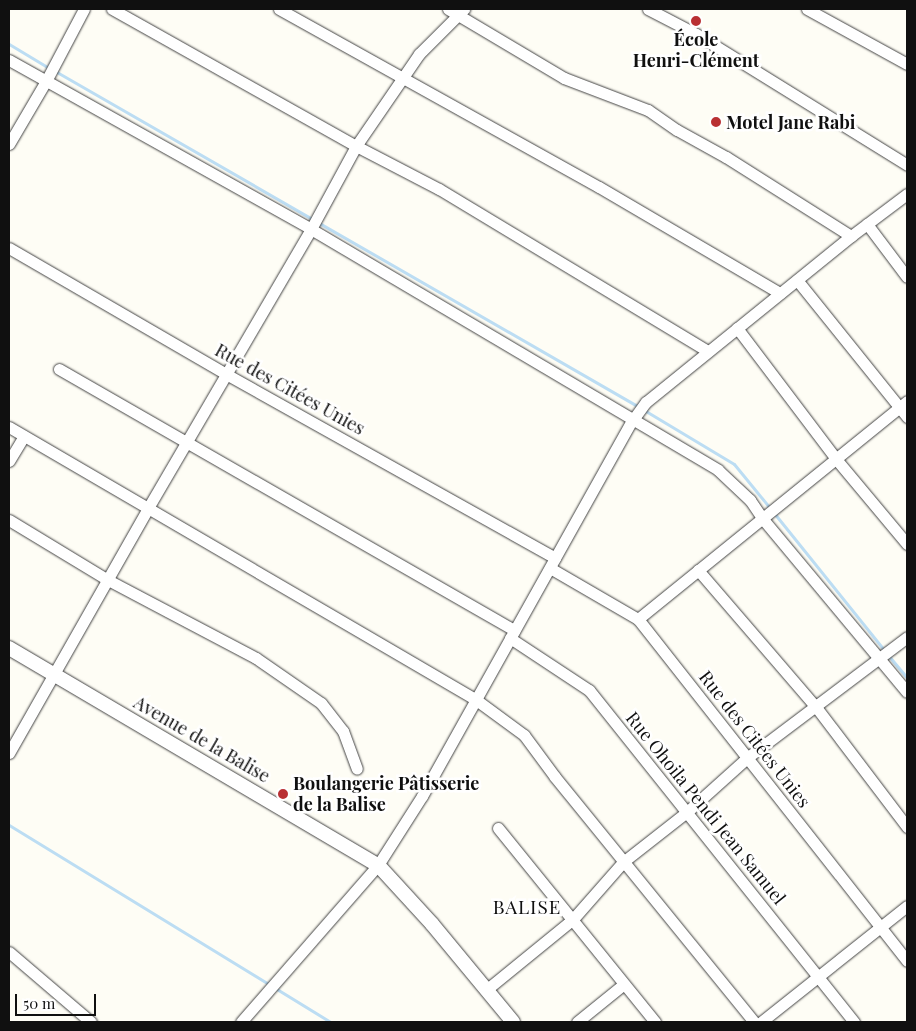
<!DOCTYPE html>
<html>
<head>
<meta charset="utf-8">
<style>
  body { margin:0 }
  #map { position:relative; width:916px; height:1031px; overflow:hidden; background:#fefdf5; font-family:"Playfair Display",serif }
  div>[style] { position:absolute }
  .stream>* { height:3px; margin:-1.5px; padding:0 1.5px; transform-origin:1.5px; border-radius:1.5px; background:#bcddf3 }
  .roads { filter:drop-shadow(0 0 1px #434343) drop-shadow(0 0 1px #434343) }
  .minor>* { height:11px; margin:-5.5px; padding:0 5.5px; transform-origin:5.5px; border-radius:5.5px; background:#fff }
  .tertiary>* { height:14px; margin:-7px; padding:0 7px; transform-origin:7px; border-radius:7px; background:#fff }
  .dots>* { width:14px; height:14px; translate:-50% -50%; box-sizing:border-box; border:2px solid #fff; border-radius:50% }
  span { translate:-50% -50%; white-space:nowrap; text-align:center; line-height:1.15; -webkit-text-stroke:5px #fff; paint-order:stroke }
  .poi-label { font-size:18px; color:#101010; font-weight:700 }
  .left { translate:0 -50%; text-align:left }
  .street-label { font-size:18px; color:#101010 }
  .neighbourhood-label { font-size:19px; color:#101010; letter-spacing:1px }
  .frame { position:absolute; inset:0; border:10px solid #101010; pointer-events:none }
  .scale { position:absolute; left:15px; top:994px; width:81px; height:22px; box-sizing:border-box; border:2px solid #101010; border-top:0; padding-left:6px; font-size:15px; line-height:18px; white-space:nowrap; color:#101010; -webkit-text-stroke:4px #fff; paint-order:stroke }
</style>
</head>
<body>
<div id="map">
  <div class="stream">
    <div style="left:9px;top:44px;width:47px;rotate:31deg"></div>
    <div style="left:55px;top:71px;width:674px;rotate:29.91deg"></div>
    <div style="left:644px;top:410px;width:105px;rotate:31deg"></div>
    <div style="left:734px;top:464px;width:57px;rotate:50.7deg"></div>
    <div style="left:774px;top:513px;width:176px;rotate:51.2deg"></div>
    <div style="left:888px;top:655px;width:30px;rotate:50deg"></div>
    <div style="left:9px;top:825px;width:377px;rotate:31.5deg"></div>
  </div>
  <div class="roads">
    <div class="minor">
      <div style="left:112px;top:9px;width:280px;rotate:29.3deg"></div>
      <div style="left:356px;top:146px;width:93px;rotate:27.4deg"></div>
      <div style="left:439px;top:189px;width:314px;rotate:31.1deg"></div>
      <div style="left:279px;top:9px;width:366px;rotate:29.1deg"></div>
      <div style="left:599px;top:187px;width:210px;rotate:30.4deg"></div>
      <div style="left:448px;top:9px;width:135px;rotate:30.7deg"></div>
      <div style="left:564px;top:78px;width:90px;rotate:20.9deg"></div>
      <div style="left:648px;top:110px;width:35px;rotate:35deg"></div>
      <div style="left:677px;top:130px;width:56px;rotate:28.9deg"></div>
      <div style="left:726px;top:157px;width:148px;rotate:32.3deg"></div>
      <div style="left:648px;top:9px;width:54px;rotate:27.5deg"></div>
      <div style="left:696px;top:34px;width:248px;rotate:31.8deg"></div>
      <div style="left:807px;top:9px;width:114px;rotate:28.8deg"></div>
      <div style="left:9px;top:60px;width:346px;rotate:29.2deg"></div>
      <div style="left:311px;top:229px;width:473px;rotate:30.6deg"></div>
      <div style="left:718px;top:470px;width:44px;rotate:43.2deg"></div>
      <div style="left:750px;top:500px;width:22px;rotate:56deg"></div>
      <div style="left:762px;top:518px;width:226px;rotate:50.2deg"></div>
      <div style="left:9px;top:144px;width:73px;rotate:-59.6deg"></div>
      <div style="left:46px;top:81px;width:81px;rotate:-62.2deg"></div>
      <div style="left:867px;top:224px;width:66px;rotate:53deg"></div>
      <div style="left:9px;top:248px;width:251px;rotate:30.1deg"></div>
      <div style="left:226px;top:374px;width:377px;rotate:29.2deg"></div>
      <div style="left:797px;top:280px;width:176px;rotate:51.2deg"></div>
      <div style="left:737px;top:328px;width:164px;rotate:52.9deg"></div>
      <div style="left:836px;top:459px;width:111px;rotate:50.1deg"></div>
      <div style="left:59px;top:369px;width:525px;rotate:29.84deg"></div>
      <div style="left:9px;top:427px;width:540px;rotate:30.27deg"></div>
      <div style="left:475px;top:699px;width:61px;rotate:36.3deg"></div>
      <div style="left:524px;top:735px;width:52px;rotate:53.6deg"></div>
      <div style="left:555px;top:777px;width:316px;rotate:50.9deg"></div>
      <div style="left:9px;top:461px;width:29px;rotate:-59deg"></div>
      <div style="left:9px;top:520px;width:116px;rotate:31.2deg"></div>
      <div style="left:108px;top:580px;width:167px;rotate:27.8deg"></div>
      <div style="left:256px;top:658px;width:79px;rotate:34.7deg"></div>
      <div style="left:321px;top:703px;width:36px;rotate:52deg"></div>
      <div style="left:343px;top:731px;width:40px;rotate:69.8deg"></div>
      <div style="left:550px;top:568px;width:102px;rotate:30.1deg"></div>
      <div style="left:638px;top:619px;width:435px;rotate:51.8deg"></div>
      <div style="left:698px;top:570px;width:181px;rotate:49.3deg"></div>
      <div style="left:816px;top:707px;width:151px;rotate:52.8deg"></div>
      <div style="left:638px;top:619px;width:346px;rotate:-39deg"></div>
      <div style="left:510px;top:638px;width:95px;rotate:33.4deg"></div>
      <div style="left:589px;top:690px;width:425px;rotate:51.4deg"></div>
      <div style="left:9px;top:753px;width:282px;rotate:-60.4deg"></div>
      <div style="left:148px;top:508px;width:323px;rotate:-59.7deg"></div>
      <div style="left:311px;top:229px;width:94px;rotate:-61.5deg"></div>
      <div style="left:356px;top:146px;width:112px;rotate:-55.6deg"></div>
      <div style="left:419px;top:54px;width:64px;rotate:-45deg"></div>
      <div style="left:498px;top:828px;width:250px;rotate:51deg"></div>
      <div style="left:9px;top:952px;width:108px;rotate:40.5deg"></div>
      <div style="left:486px;top:990px;width:112px;rotate:-39.2deg"></div>
      <div style="left:573px;top:919px;width:76px;rotate:-48.7deg"></div>
      <div style="left:623px;top:862px;width:83px;rotate:-38.1deg"></div>
      <div style="left:688px;top:811px;width:81px;rotate:-42deg"></div>
      <div style="left:748px;top:757px;width:199px;rotate:-37deg"></div>
      <div style="left:241px;top:1022px;width:208px;rotate:-48.9deg"></div>
      <div style="left:378px;top:865px;width:82px;rotate:-57.5deg"></div>
      <div style="left:422px;top:796px;width:430px;rotate:-60.8deg"></div>
      <div style="left:632px;top:421px;width:24px;rotate:-54deg"></div>
      <div style="left:646px;top:402px;width:264px;rotate:-39deg"></div>
      <div style="left:851px;top:236px;width:70px;rotate:-36.9deg"></div>
      <div style="left:577px;top:1022px;width:60px;rotate:-39deg"></div>
      <div style="left:761px;top:1022px;width:186px;rotate:-38.5deg"></div>
    </div>
    <div class="tertiary">
      <div style="left:9px;top:648px;width:428px;rotate:30.5deg"></div>
      <div style="left:378px;top:865px;width:80px;rotate:47.5deg"></div>
      <div style="left:432px;top:924px;width:127px;rotate:50.4deg"></div>
    </div>
  </div>
  <div class="dots">
    <div style="left:696px;top:21px;background:#b93033"></div>
    <div style="left:716px;top:122px;background:#b93033"></div>
    <div style="left:283px;top:794px;background:#b93033"></div>
  </div>
  <div class="poi-label">
    <span style="left:696px;top:50px">École<br>Henri-Clément</span>
    <span class="left" style="left:726px;top:122px">Motel Jane Rabi</span>
    <span class="left" style="left:293px;top:794px">Boulangerie Pâtisserie<br>de la Balise</span>
  </div>
  <div class="street-label">
    <span style="left:290px;top:389px;rotate:29deg">Rue des Citées Unies</span>
    <span style="left:202px;top:739px;rotate:30deg">Avenue de la Balise</span>
    <span style="left:755px;top:739px;rotate:52deg">Rue des Citées Unies</span>
    <span style="left:706px;top:808px;rotate:51deg">Rue Ohoila Pendi Jean Samuel</span>
  </div>
  <div class="neighbourhood-label">
    <span style="left:527px;top:907px">BALISE</span>
  </div>
  <div class="frame"></div>
  <div class="scale">50 m</div>
</div>
</body>
</html>
